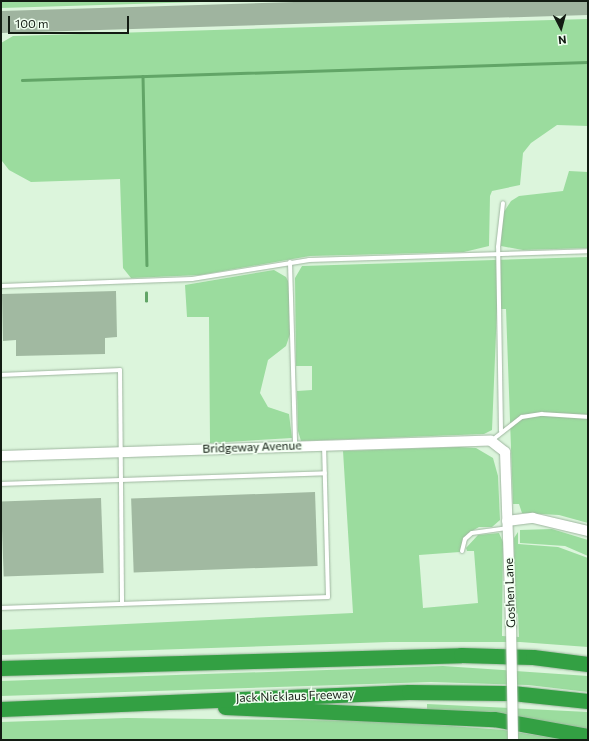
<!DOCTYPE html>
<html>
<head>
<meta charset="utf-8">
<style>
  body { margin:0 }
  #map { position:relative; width:589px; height:741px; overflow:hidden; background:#dcf5dc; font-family:Commissioner,sans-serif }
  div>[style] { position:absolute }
  .green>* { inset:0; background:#9bdc9e }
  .stream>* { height:2.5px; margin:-1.25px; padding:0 1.25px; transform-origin:1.25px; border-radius:1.25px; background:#62a567 }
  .taxiway>* { height:22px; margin:-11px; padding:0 11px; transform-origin:11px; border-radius:11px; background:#9fb49f }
  .building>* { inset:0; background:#a1b9a1; transform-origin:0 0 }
  .roads { filter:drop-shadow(0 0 1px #9eb69f) drop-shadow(0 0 1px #9eb69f) }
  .service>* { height:4px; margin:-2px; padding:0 2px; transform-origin:2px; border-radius:2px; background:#fff }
  .tertiary>* { height:10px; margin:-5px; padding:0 5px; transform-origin:5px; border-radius:5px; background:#fff }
  .motorway>* { height:15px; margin:-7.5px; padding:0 7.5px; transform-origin:7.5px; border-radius:7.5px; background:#33a043 }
  .bridges { filter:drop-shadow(0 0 1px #9eb69f) drop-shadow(0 0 1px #9eb69f) }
  .tertiary-bridge>* { height:10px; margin:-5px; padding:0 5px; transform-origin:5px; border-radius:5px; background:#fff }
  span { translate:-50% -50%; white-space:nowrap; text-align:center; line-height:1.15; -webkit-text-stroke:3px #f0fff0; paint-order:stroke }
  .street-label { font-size:12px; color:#131c13 }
  .frame { position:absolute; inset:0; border:2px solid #131c13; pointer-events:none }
  .north { position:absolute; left:541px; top:8px; width:40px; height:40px; -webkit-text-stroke:3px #f0fff0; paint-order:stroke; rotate:174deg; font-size:11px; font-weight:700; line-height:16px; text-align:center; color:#131c13 }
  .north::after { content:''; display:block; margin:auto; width:14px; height:18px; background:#131c13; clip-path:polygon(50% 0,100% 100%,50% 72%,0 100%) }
  .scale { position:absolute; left:8px; top:16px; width:121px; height:18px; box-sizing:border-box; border:2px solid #131c13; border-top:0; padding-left:5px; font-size:12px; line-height:14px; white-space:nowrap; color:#131c13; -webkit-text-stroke:3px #f0fff0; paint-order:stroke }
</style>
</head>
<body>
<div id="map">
  <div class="green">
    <div style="clip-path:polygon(1px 1px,233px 1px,1px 8px)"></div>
    <div style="clip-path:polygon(588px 19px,588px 126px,557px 125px,531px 143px,523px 153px,520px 185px,492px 191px,490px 196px,489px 246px,464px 252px,310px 256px,200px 275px,131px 278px,123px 268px,120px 179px,31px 182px,9px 170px,2px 161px,1px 43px,13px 36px)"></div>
    <div style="clip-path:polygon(569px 171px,588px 172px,588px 248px,523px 250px,501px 246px,502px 215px,511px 201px,519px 196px,563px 191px)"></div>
    <div style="clip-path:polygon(588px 257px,588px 523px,559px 515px,522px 513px,519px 504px,513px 504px,506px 309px,497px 309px,492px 430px,484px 434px,301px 441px,298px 431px,297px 391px,312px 390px,312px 366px,296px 366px,295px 278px,302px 266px)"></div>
    <div style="clip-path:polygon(274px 270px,286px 277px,289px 283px,290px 334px,286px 346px,268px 360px,260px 393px,268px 407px,289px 414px,292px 438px,210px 443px,209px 317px,187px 317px,185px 285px)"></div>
    <div style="clip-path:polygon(459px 447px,476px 448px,493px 458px,498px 476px,500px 520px,492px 527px,479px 527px,467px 534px,460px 552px,419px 555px,423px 608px,478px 603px,474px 551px,467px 551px,466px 548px,478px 535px,499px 533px,503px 542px,502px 636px,519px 637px,518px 614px,515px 611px,514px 538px,518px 532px,518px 544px,558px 547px,588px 558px,588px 647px,520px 642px,390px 642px,1px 655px,1px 630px,353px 613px,343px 451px)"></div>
    <div style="clip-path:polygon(552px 529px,588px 540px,588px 556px,565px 546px,520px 543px,520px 530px)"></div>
    <div style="clip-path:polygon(443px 666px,588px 676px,588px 692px,528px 685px,431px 682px,1px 696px,1px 681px)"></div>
    <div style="clip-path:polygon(427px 704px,588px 712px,588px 730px,427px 710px)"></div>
    <div style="clip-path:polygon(127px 718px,385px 721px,504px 730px,566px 740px,1px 740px,1px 722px)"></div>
  </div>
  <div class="stream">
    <div style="left:143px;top:76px;width:189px;rotate:88.8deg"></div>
    <div style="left:22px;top:80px;width:566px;rotate:-1.82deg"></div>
    <div style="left:146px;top:301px;width:8px;rotate:-90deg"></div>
  </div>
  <div class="taxiway">
    <div style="left:1px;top:22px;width:587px;rotate:-1.76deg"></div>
  </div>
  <div class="building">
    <div style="clip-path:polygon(116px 291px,117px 337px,105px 338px,105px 354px,16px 356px,16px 340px,3px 341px,2px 294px)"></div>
    <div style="left:315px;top:492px;width:74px;height:184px;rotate:88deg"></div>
    <div style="left:101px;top:498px;width:75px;height:100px;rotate:88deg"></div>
  </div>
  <div class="roads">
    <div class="service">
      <div style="left:290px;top:262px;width:184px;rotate:88.4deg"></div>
      <div style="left:1px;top:286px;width:191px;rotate:-2.1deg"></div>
      <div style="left:192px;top:279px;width:119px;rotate:-9.2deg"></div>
      <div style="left:309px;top:260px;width:279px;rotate:-1.8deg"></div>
      <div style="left:1px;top:375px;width:119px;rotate:-2.4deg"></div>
      <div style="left:120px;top:370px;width:234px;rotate:89.5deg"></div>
      <div style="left:501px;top:431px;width:184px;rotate:-90.9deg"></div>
      <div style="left:498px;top:247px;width:44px;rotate:-83.5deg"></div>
      <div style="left:491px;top:441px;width:39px;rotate:-38deg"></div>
      <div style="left:522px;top:417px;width:20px;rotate:-9deg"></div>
      <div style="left:542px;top:414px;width:46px;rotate:3.7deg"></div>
      <div style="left:1px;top:484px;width:324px;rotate:-1.9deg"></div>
      <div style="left:462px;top:551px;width:12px;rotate:-76deg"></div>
      <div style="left:465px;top:539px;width:9px;rotate:-41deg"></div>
      <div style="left:472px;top:533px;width:35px;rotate:-8deg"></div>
      <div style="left:1px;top:608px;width:327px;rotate:-1.9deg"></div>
      <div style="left:328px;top:597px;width:150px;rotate:-91.5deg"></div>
    </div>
    <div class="tertiary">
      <div style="left:1px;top:456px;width:490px;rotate:-1.8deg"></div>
      <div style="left:491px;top:441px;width:18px;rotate:38deg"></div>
      <div style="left:505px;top:452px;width:173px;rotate:88deg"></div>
      <div style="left:507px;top:521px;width:26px;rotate:-7deg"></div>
      <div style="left:533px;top:518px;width:57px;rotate:13.3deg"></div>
    </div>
    <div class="motorway">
      <div style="left:1px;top:668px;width:460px;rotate:-1.6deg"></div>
      <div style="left:461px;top:655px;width:72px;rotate:1.6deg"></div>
      <div style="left:533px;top:657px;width:55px;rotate:7.3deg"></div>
      <div style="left:225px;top:707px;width:269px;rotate:2.6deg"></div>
      <div style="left:494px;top:719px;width:96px;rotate:10.3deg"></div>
      <div style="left:1px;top:709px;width:408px;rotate:-2.4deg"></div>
      <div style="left:409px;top:692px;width:103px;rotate:0.6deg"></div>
      <div style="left:512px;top:693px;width:76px;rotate:6deg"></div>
    </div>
  </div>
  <div class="bridges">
    <div class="tertiary-bridge">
      <div style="left:511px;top:625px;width:115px;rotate:89deg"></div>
    </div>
  </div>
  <div class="street-label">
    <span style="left:252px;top:447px;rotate:-2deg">Bridgeway Avenue</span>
    <span style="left:510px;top:593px;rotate:-92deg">Goshen Lane</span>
    <span style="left:295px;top:696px;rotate:-2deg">Jack Nicklaus Freeway</span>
  </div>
  <div class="frame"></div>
  <div class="north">N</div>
  <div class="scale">100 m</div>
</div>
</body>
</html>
